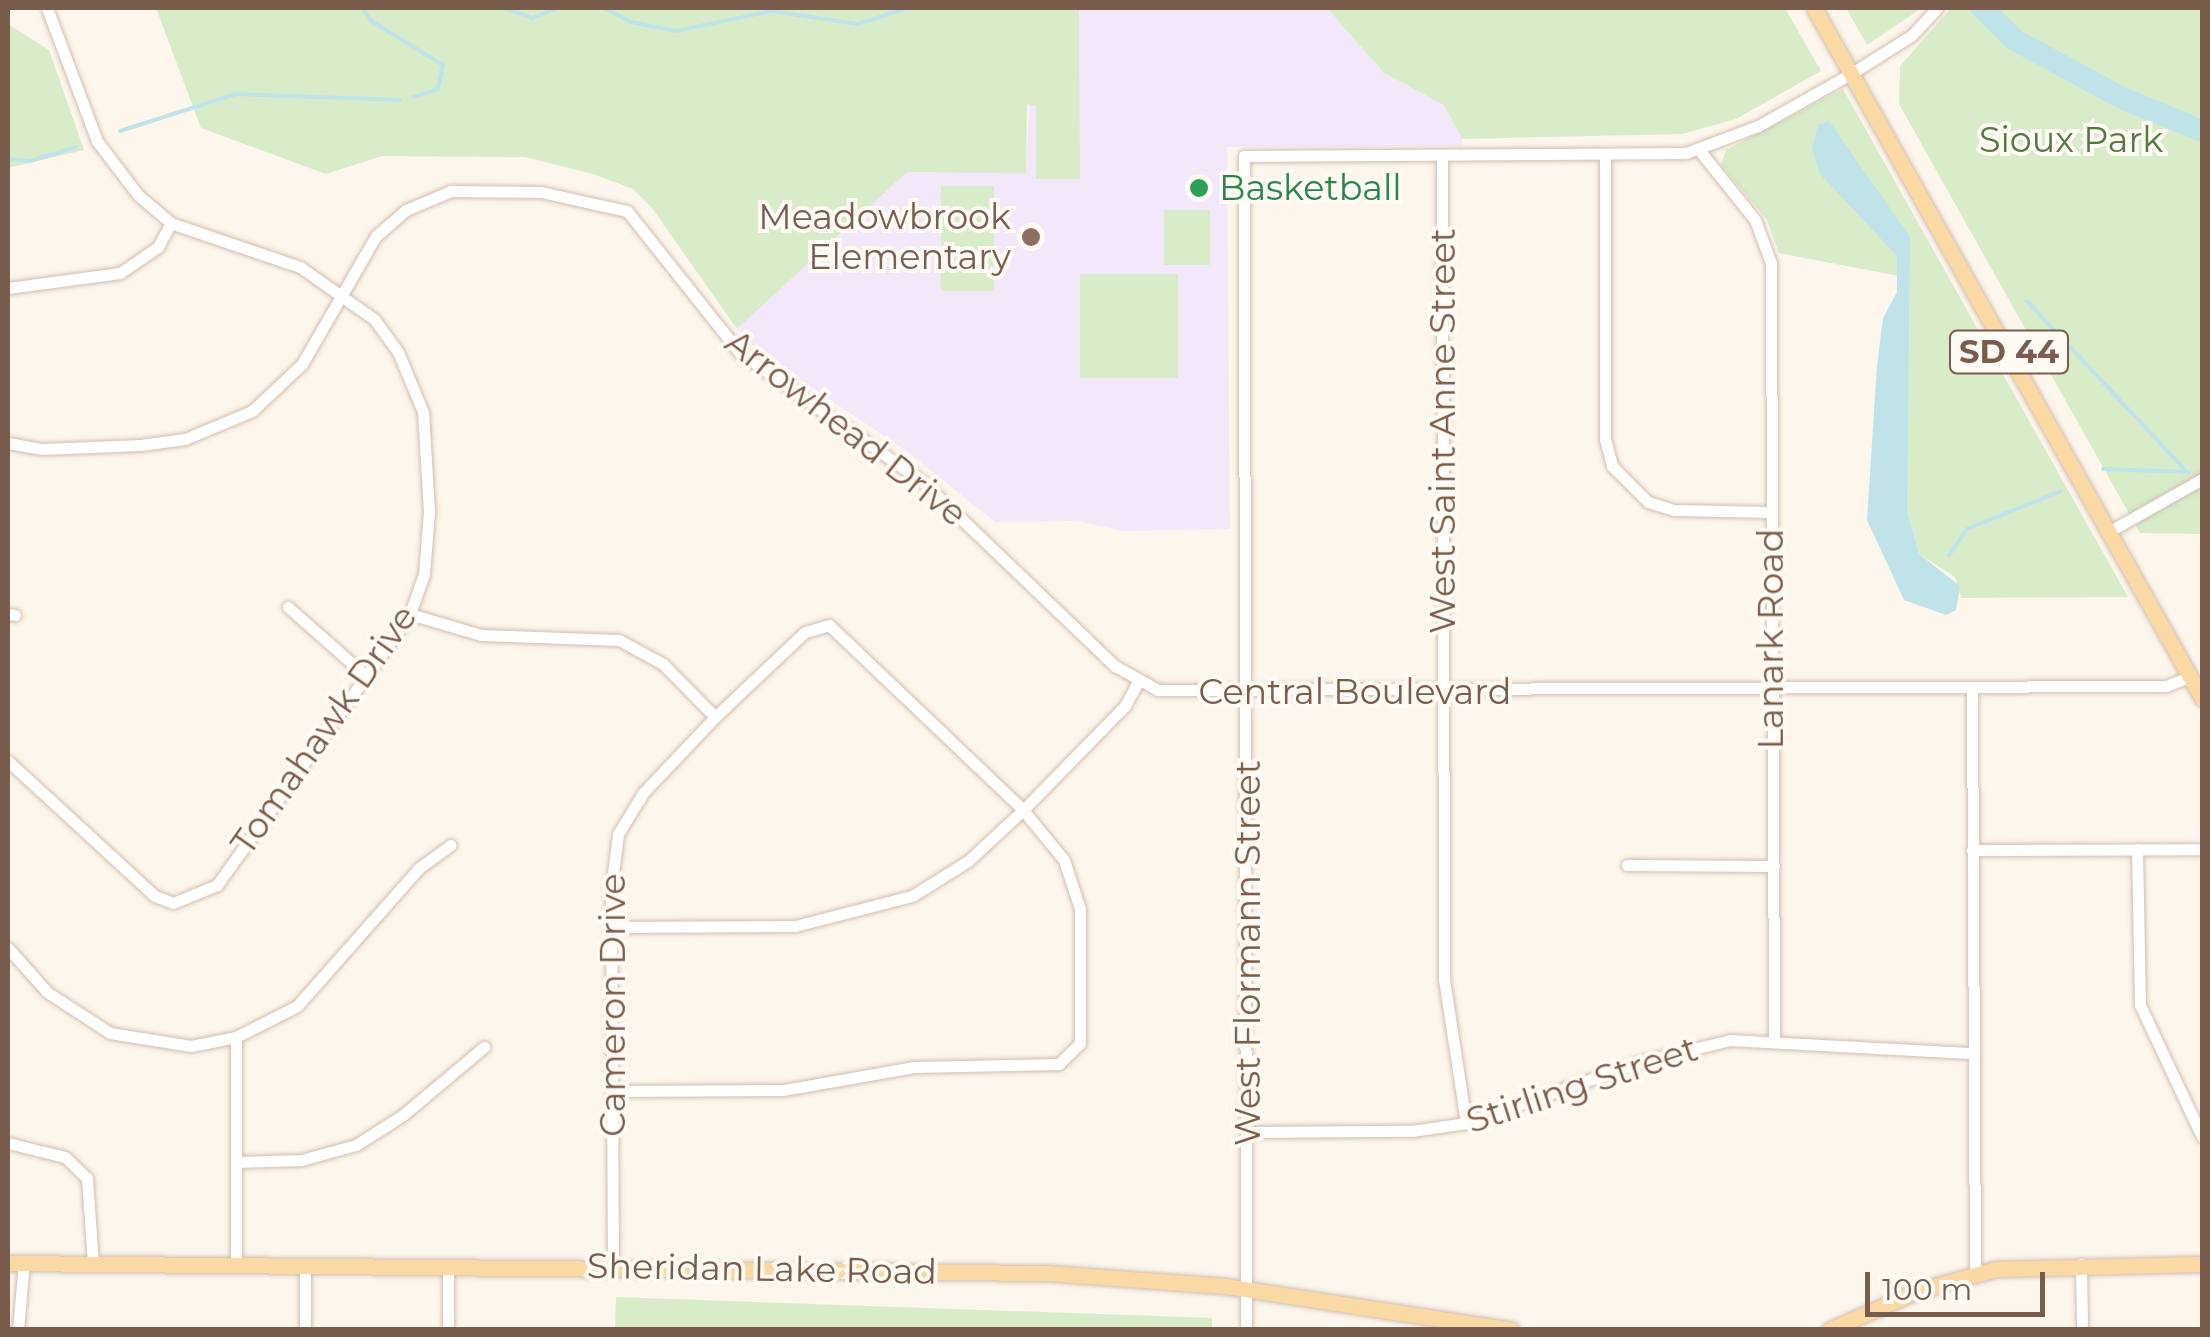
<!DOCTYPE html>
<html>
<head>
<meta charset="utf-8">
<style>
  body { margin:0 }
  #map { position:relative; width:2210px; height:1337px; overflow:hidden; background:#fdf6ec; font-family:Montserrat,sans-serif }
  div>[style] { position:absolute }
  .education>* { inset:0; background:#f3e8fa }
  .green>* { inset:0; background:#d8ecc9; transform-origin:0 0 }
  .water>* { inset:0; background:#bfe3e8 }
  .stream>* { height:4px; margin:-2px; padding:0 2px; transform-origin:2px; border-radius:2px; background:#bfe3e8 }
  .river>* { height:22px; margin:-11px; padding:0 11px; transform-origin:11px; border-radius:11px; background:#bfe3e8 }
  .roads { filter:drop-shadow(0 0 2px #d1beb0) drop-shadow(0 0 2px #d1beb0) }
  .minor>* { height:11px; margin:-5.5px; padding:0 5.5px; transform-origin:5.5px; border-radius:5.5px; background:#fff }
  .major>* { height:15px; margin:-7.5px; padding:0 7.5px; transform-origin:7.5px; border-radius:7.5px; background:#fbd9a5 }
  .dots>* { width:28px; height:28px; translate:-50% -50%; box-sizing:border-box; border:5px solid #fffaf3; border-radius:50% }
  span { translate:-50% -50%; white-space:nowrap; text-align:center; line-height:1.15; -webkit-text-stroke:8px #fffaf3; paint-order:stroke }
  .shield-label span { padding:2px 8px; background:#fffaf3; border:2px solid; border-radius:8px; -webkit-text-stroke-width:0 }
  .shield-label { font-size:32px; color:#7a5c4d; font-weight:700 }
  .park-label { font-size:35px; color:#537a41 }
  .leisure-label { font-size:35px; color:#27864d }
  .left { translate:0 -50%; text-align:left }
  .education-label { font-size:35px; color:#785e54 }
  .right { translate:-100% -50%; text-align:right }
  .street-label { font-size:35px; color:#7a5c4d }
  .frame { position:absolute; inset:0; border:10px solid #7a5c4d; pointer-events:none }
  .scale { position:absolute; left:1865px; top:1272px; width:180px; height:45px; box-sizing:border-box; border:5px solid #7a5c4d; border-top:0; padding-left:12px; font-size:30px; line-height:35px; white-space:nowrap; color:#7a5c4d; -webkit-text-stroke:8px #fffaf3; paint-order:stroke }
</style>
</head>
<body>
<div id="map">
  <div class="education">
    <div style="clip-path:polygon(1034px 8px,1327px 8px,1384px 73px,1444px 105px,1462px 139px,1462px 146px,1227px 147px,1230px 529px,1123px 531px,1077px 521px,995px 522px,905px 450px,763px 355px,737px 329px,907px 172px,1026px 172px)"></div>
  </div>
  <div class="green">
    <div style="clip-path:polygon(156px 8px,1079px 8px,1080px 179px,1036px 179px,1036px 106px,1027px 104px,1026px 173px,907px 172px,737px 329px,652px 208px,633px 189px,593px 174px,525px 157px,382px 156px,326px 174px,201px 128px)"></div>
    <div style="clip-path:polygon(1327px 8px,1785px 8px,1821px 71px,1736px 119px,1682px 134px,1462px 139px,1444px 105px,1384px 73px)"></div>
    <div style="clip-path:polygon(1846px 8px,1922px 8px,1867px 45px)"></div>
    <div style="clip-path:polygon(1951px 8px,2202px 8px,2202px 534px,2140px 533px,1899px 104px,1900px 66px)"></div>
    <div style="clip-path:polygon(8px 24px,49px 50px,84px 150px,8px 168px)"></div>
    <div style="clip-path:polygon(1843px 89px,2128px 597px,1961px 598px,1955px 577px,1919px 554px,1907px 511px,1904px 431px,1909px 278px,1779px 253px,1767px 220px,1721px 165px,1726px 150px)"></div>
    <div style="left:941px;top:186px;width:53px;height:105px"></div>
    <div style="left:1164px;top:210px;width:46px;height:55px"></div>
    <div style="left:1080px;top:274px;width:98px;height:104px"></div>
    <div style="clip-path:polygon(616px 1297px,1212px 1318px,1212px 1329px,615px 1329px)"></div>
  </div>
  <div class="water">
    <div style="clip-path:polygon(1829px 121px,1910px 237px,1907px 511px,1919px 554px,1960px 586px,1956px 610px,1946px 615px,1904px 600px,1867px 520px,1877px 366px,1883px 318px,1897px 292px,1897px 256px,1820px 174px,1812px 148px,1818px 125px)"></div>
  </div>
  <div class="stream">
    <div style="left:362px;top:8px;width:18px;rotate:52deg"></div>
    <div style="left:373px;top:22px;width:82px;rotate:31.6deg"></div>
    <div style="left:443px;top:65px;width:25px;rotate:102deg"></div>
    <div style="left:438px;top:89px;width:26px;rotate:162deg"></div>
    <div style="left:504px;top:8px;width:31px;rotate:19deg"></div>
    <div style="left:533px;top:18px;width:27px;rotate:-22deg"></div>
    <div style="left:604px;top:8px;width:30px;rotate:27deg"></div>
    <div style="left:631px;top:22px;width:46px;rotate:11.3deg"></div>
    <div style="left:676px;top:31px;width:97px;rotate:-11.9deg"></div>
    <div style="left:771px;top:11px;width:88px;rotate:8.5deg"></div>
    <div style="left:858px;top:24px;width:52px;rotate:-18.1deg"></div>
    <div style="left:120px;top:131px;width:122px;rotate:-17.7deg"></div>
    <div style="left:236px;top:94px;width:164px;rotate:2.1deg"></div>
    <div style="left:8px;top:159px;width:22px;rotate:5deg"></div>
    <div style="left:30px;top:161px;width:48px;rotate:-16.9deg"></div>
    <div style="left:2027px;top:301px;width:231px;rotate:46.9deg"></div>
    <div style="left:2103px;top:469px;width:86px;rotate:2deg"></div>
    <div style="left:1949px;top:555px;width:32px;rotate:-55deg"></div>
    <div style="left:1967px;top:529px;width:101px;rotate:-22deg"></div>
  </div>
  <div class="river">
    <div style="left:1982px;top:8px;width:46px;rotate:44.1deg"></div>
    <div style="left:2015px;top:40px;width:119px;rotate:28.5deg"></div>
    <div style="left:2120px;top:97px;width:89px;rotate:22.5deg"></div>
  </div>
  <div class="roads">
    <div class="minor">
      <div style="left:1699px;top:150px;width:90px;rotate:51.3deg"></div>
      <div style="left:1755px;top:220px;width:46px;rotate:69.6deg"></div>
      <div style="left:1771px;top:263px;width:775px;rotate:89.78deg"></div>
      <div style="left:1442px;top:156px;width:823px;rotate:89.86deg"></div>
      <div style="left:1444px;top:979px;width:146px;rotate:81.3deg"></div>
      <div style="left:1605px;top:157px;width:282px;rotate:90deg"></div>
      <div style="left:1605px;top:439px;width:28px;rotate:75deg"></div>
      <div style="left:1612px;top:466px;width:51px;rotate:45deg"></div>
      <div style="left:1648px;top:502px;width:28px;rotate:17deg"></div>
      <div style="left:1675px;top:510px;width:95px;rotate:1.2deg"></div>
      <div style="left:8px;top:288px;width:113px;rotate:-7.6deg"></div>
      <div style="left:120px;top:273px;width:46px;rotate:-34.4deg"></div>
      <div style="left:158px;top:247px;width:27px;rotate:-62deg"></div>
      <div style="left:8px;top:443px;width:35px;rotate:10deg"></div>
      <div style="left:42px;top:449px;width:99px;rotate:-2.3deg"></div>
      <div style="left:141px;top:445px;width:44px;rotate:-7.8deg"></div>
      <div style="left:185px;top:439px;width:73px;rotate:-22.7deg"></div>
      <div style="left:252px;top:411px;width:69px;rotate:-43.2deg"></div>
      <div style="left:302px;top:364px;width:148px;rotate:-60deg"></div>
      <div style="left:376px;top:236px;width:40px;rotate:-41deg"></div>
      <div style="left:406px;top:210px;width:49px;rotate:-22.9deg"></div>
      <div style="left:451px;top:191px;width:90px;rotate:0.6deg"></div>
      <div style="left:541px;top:192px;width:88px;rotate:12.5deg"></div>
      <div style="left:627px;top:211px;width:181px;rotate:51.5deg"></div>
      <div style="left:740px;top:353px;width:224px;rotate:35.2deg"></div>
      <div style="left:923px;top:482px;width:266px;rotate:43.8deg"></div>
      <div style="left:1115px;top:666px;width:49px;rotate:29.2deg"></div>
      <div style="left:1158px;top:690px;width:1008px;rotate:-0.23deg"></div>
      <div style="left:2166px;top:686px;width:26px;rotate:-21deg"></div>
      <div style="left:2110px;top:531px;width:106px;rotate:-29.5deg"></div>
      <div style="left:288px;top:607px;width:106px;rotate:41.5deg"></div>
      <div style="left:8px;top:614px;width:7px;rotate:8deg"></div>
      <div style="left:410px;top:614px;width:74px;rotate:16.5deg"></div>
      <div style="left:481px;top:635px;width:138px;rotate:2.1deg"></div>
      <div style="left:619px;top:640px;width:50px;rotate:28.6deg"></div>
      <div style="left:663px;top:664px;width:74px;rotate:45.5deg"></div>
      <div style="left:1972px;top:687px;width:586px;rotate:89.71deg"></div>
      <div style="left:8px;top:761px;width:200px;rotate:42.6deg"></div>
      <div style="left:155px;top:896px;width:19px;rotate:21deg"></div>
      <div style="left:173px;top:903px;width:48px;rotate:-22.2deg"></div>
      <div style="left:217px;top:885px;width:333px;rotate:-54.5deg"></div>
      <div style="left:410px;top:614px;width:42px;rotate:-70.7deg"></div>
      <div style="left:424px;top:574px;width:62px;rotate:-85.4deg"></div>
      <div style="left:429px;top:512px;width:100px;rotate:-93.4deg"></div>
      <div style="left:423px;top:412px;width:65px;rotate:-112.6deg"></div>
      <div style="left:398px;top:352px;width:41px;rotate:-126deg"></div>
      <div style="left:374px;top:319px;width:90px;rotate:-144.9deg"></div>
      <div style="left:300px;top:267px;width:136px;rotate:-161.2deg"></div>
      <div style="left:171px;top:223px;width:43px;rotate:-139.7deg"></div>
      <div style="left:138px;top:195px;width:68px;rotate:-127.2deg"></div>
      <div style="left:97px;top:141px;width:142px;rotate:-110.6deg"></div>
      <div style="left:2137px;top:849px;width:156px;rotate:88.9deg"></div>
      <div style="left:2140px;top:1005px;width:146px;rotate:64.8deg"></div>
      <div style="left:1972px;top:850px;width:230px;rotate:-0.2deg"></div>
      <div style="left:1627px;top:865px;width:147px;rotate:0.4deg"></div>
      <div style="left:612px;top:927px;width:183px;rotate:-0.3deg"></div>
      <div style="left:795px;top:926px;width:121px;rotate:-14.4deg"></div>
      <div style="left:912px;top:896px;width:66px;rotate:-32deg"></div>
      <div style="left:968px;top:861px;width:75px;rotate:-42.8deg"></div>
      <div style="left:1023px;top:810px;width:146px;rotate:-45.6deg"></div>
      <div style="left:1125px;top:706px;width:27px;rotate:-62deg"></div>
      <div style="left:8px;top:948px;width:59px;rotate:48.4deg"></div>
      <div style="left:47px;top:992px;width:75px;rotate:33.1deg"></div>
      <div style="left:110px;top:1033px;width:82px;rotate:9.1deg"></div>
      <div style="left:191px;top:1046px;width:46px;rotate:-11.3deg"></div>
      <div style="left:236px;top:1037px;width:68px;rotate:-26.9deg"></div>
      <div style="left:297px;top:1006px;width:184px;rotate:-48.5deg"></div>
      <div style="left:419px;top:868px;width:39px;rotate:-36deg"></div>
      <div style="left:236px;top:1037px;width:227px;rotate:90deg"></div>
      <div style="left:1249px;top:1132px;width:163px;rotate:-0.4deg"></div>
      <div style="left:1412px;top:1131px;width:55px;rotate:-8.4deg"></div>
      <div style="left:1466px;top:1123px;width:184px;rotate:-19.3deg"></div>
      <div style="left:1640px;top:1062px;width:93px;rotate:-13.7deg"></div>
      <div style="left:1730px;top:1040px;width:243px;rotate:3.1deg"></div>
      <div style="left:8px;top:1143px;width:59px;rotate:13.8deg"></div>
      <div style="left:65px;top:1157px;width:30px;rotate:44deg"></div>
      <div style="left:87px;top:1178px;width:85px;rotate:86deg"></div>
      <div style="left:237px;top:1162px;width:64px;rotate:-1.8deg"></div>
      <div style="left:301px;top:1160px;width:57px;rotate:-15.3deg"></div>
      <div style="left:356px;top:1145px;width:56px;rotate:-32.6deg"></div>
      <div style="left:403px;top:1115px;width:106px;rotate:-40deg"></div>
      <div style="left:2081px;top:1264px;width:66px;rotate:89.1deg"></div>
      <div style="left:448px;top:1266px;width:64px;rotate:90deg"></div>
      <div style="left:613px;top:1267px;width:378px;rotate:-90.3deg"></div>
      <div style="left:611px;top:889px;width:55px;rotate:-82.7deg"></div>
      <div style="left:618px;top:834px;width:48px;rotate:-58.6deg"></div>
      <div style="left:643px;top:793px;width:105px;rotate:-46.5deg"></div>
      <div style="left:715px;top:717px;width:124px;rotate:-43.4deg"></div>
      <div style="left:805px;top:632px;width:25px;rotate:-16deg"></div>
      <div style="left:829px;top:625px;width:268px;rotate:43.6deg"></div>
      <div style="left:1023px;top:810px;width:65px;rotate:50.6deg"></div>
      <div style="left:1064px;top:860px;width:52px;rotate:71.9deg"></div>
      <div style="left:1080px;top:909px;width:134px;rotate:90deg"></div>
      <div style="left:1080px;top:1043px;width:30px;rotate:135deg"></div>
      <div style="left:1059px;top:1064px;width:145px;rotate:178.8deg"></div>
      <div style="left:914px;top:1067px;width:133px;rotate:170deg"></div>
      <div style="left:783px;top:1090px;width:169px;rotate:179.7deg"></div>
      <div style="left:18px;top:1330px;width:68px;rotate:-85deg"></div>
      <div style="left:305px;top:1330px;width:65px;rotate:-90deg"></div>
      <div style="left:1246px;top:1330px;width:1174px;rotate:-90.1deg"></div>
      <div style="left:1244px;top:156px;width:442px;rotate:-0.4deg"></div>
      <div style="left:1686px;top:153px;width:77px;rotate:-20.6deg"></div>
      <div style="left:1758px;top:126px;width:108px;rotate:-29.4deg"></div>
      <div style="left:1852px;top:73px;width:71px;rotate:-32.3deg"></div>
      <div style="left:1912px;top:35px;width:37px;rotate:-47deg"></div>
    </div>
    <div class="major">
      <div style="left:1814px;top:8px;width:792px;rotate:60.65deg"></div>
      <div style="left:8px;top:1263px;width:1040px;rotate:0.55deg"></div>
      <div style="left:1048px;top:1273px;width:177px;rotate:4.2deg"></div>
      <div style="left:1225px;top:1286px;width:290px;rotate:8.7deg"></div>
      <div style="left:1829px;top:1330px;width:96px;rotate:-23.9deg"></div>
      <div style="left:1917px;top:1291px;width:82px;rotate:-15.6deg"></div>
      <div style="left:1996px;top:1269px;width:206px;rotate:-1.4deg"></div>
    </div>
  </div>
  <div class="dots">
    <div style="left:1199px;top:188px;background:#2e9e5b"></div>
    <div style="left:1031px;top:237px;background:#8d6e63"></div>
  </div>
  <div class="shield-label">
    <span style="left:2009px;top:352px">SD 44</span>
  </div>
  <div class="park-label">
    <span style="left:2071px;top:140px">Sioux Park</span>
  </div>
  <div class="leisure-label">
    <span class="left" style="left:1219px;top:188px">Basketball</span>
  </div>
  <div class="education-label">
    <span class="right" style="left:1011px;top:237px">Meadowbrook<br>Elementary</span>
  </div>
  <div class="street-label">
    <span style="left:846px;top:428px;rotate:38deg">Arrowhead Drive</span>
    <span style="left:1443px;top:431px;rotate:-90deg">West Saint Anne Street</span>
    <span style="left:1771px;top:639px;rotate:-90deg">Lanark Road</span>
    <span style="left:1355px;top:692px">Central Boulevard</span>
    <span style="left:324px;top:730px;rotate:-55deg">Tomahawk Drive</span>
    <span style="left:1248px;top:953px;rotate:-90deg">West Flormann Street</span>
    <span style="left:613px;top:1005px;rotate:-90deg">Cameron Drive</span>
    <span style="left:1582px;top:1085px;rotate:-18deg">Stirling Street</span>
    <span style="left:762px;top:1269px;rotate:1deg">Sheridan Lake Road</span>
  </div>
  <div class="frame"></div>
  <div class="scale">100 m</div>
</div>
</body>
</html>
